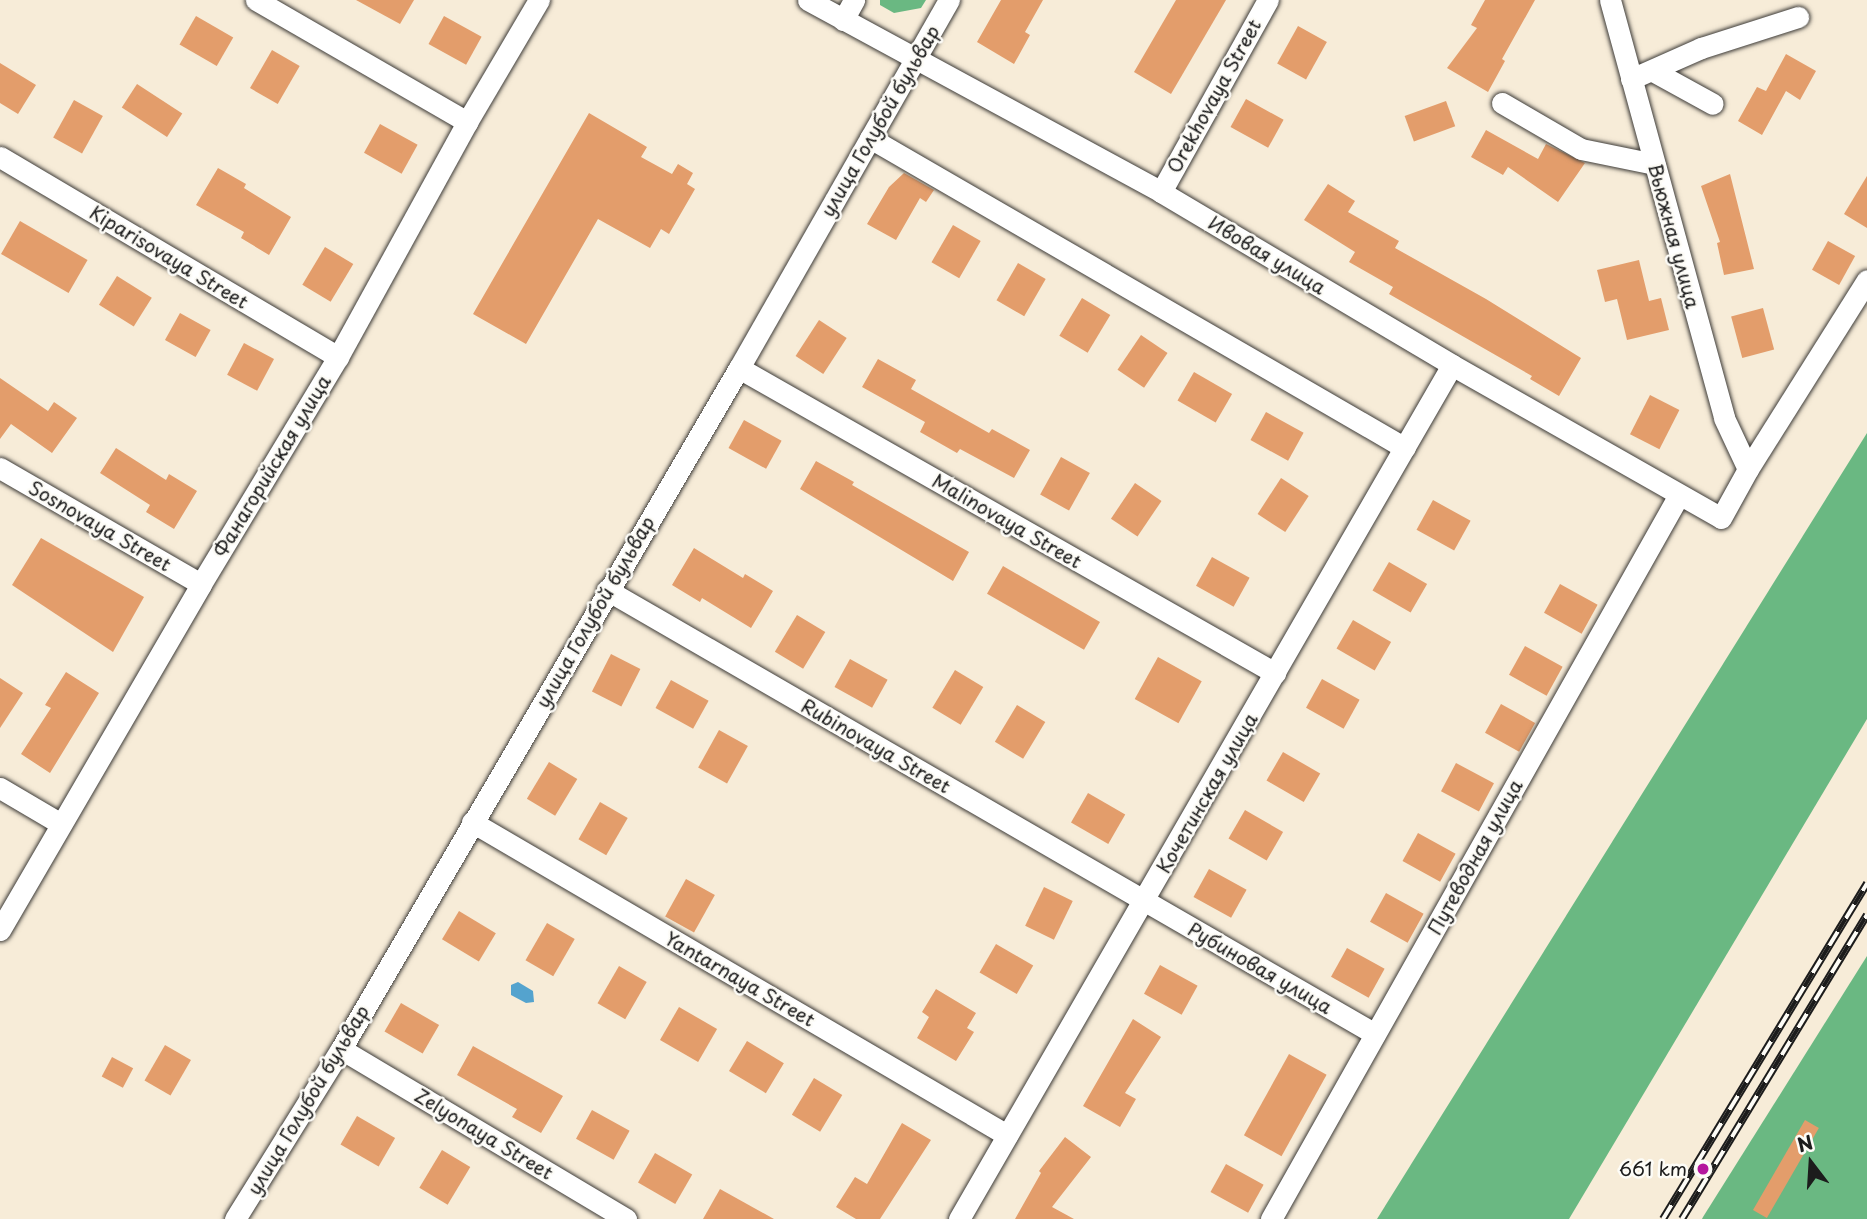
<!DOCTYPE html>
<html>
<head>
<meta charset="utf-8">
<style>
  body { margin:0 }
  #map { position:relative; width:1867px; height:1219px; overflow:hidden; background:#f7ecd8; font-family:"Playpen Sans",sans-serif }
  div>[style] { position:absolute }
  .forest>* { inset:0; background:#6ab882 }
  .water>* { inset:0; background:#54a3ce }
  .building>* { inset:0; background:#e39d6b; transform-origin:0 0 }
  .roads { filter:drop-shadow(0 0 2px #3d3b38) drop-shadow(0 0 2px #3d3b38) }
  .minor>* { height:21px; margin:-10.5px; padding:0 10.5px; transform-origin:10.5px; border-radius:10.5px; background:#fff }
  .rail>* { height:8px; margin-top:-4px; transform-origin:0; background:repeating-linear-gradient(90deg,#fdfcf7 0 16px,#1c1c1c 0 32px); box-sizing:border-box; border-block:2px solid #1c1c1c }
  .dots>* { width:19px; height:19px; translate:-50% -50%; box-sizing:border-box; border:4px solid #fdfcf7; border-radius:50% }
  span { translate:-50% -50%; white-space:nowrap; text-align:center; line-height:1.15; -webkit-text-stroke:5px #fdfcf7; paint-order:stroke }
  .street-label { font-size:19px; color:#1c1c1c }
  .poi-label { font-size:19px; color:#1c1c1c }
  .right { translate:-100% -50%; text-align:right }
  .north { position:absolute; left:1776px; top:1128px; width:70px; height:70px; -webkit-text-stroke:5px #fdfcf7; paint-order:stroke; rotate:343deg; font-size:19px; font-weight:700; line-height:28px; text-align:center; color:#1c1c1c }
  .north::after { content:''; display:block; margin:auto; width:24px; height:32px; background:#1c1c1c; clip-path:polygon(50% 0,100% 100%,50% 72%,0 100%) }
</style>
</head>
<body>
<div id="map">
  <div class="forest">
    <div style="clip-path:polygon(880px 0,926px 0,921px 8px,894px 13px,880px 5px)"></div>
    <div style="clip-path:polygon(1867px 433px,1867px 719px,1569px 1219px,1377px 1219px)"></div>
    <div style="clip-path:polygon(1867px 956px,1867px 1219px,1702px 1219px,1703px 1217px)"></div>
  </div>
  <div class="water">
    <div style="clip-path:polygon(518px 982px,533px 991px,534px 1002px,526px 1003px,511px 995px,511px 985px)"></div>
  </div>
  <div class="building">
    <div style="clip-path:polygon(356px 0,414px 0,400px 24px)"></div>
    <div style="clip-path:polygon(1001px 0,1043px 0,1025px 32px,1030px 35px,1014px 64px,977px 42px)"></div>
    <div style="clip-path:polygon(1176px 0,1226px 0,1171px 94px,1134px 72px)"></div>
    <div style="clip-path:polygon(1485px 0,1535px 0,1502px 59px,1505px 61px,1488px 92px,1447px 68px,1477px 28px,1471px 25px)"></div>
    <div style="left:196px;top:16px;width:43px;height:33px;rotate:30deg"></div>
    <div style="left:444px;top:16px;width:43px;height:32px;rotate:29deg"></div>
    <div style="left:1298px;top:26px;width:33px;height:43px;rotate:29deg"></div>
    <div style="left:272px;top:50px;width:32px;height:44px;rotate:30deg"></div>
    <div style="clip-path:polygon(1786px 54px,1816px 71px,1800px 100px,1786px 91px,1762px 135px,1738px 121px,1757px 87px,1766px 91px)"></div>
    <div style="clip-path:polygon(0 63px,36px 85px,18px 114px,0 103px)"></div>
    <div style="left:137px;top:84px;width:54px;height:28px;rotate:33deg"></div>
    <div style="left:1246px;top:99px;width:43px;height:32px;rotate:29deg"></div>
    <div style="left:74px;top:100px;width:33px;height:43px;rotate:29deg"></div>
    <div style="left:1446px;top:101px;width:27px;height:44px;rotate:70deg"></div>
    <div style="clip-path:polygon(589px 113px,647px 147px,641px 157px,672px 174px,678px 164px,693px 173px,687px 184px,695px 189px,669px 234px,661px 229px,650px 248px,598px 219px,526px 344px,473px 314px)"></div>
    <div style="left:380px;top:124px;width:43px;height:33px;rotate:29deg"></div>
    <div style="clip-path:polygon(1486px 130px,1538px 159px,1546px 144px,1585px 163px,1558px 202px,1508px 167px,1503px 175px,1471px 157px)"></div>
    <div style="clip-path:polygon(218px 168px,246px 184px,244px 188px,291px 217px,269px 255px,241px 238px,244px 232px,196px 205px)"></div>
    <div style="clip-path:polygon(904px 173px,934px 190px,926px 202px,920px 198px,896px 240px,867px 224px,889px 187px)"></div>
    <div style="clip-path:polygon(1730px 174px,1754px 269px,1724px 275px,1717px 243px,1720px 242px,1701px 186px)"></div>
    <div style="clip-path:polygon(1867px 176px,1867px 228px,1844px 214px)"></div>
    <div style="clip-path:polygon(1328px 184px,1355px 201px,1348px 212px,1399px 241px,1395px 248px,1486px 299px,1581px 358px,1559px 396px,1530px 379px,1532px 376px,1389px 294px,1393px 287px,1349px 262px,1355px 252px,1304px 220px)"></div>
    <div style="left:20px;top:221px;width:78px;height:38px;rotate:30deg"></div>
    <div style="left:953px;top:225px;width:32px;height:43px;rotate:30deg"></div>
    <div style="left:1828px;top:241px;width:31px;height:33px;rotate:29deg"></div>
    <div style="left:325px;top:247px;width:33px;height:44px;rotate:31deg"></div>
    <div style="clip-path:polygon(1639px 260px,1649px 301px,1661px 298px,1669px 330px,1627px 340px,1617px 299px,1605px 302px,1597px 270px)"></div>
    <div style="left:1018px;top:263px;width:32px;height:43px;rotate:30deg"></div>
    <div style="left:117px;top:276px;width:41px;height:34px;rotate:32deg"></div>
    <div style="left:1082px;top:298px;width:33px;height:44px;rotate:31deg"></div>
    <div style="left:1763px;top:308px;width:43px;height:33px;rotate:75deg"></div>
    <div style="left:180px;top:313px;width:35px;height:31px;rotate:29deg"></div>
    <div style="left:819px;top:320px;width:33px;height:43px;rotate:33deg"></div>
    <div style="left:1141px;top:335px;width:32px;height:42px;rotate:34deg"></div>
    <div style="left:244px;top:343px;width:34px;height:36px;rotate:28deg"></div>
    <div style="clip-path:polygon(878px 359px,916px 380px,911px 389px,989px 433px,992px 429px,1030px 450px,1014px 478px,960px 449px,957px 453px,920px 432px,925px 422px,862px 387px)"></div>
    <div style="left:1194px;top:372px;width:44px;height:33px;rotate:30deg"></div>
    <div style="clip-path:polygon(0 378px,48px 411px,54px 402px,77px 418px,52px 453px,11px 424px,0 439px)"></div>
    <div style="left:1650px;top:395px;width:33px;height:44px;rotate:27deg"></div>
    <div style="left:1266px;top:412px;width:43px;height:32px;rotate:29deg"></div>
    <div style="left:744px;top:420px;width:43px;height:32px;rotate:29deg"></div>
    <div style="clip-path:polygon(116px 448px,166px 480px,169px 474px,197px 491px,174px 529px,146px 512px,150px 505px,100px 473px)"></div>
    <div style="left:1061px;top:457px;width:33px;height:43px;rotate:29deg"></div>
    <div style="clip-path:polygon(816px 461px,854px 482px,852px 485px,969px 552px,953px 581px,800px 489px)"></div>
    <div style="left:1281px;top:478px;width:33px;height:43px;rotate:33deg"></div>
    <div style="left:1135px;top:483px;width:32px;height:43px;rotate:34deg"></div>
    <div style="left:1433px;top:500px;width:43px;height:34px;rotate:29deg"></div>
    <div style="clip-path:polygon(41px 538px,144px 597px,113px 652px,12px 585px)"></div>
    <div style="clip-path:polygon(694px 548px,743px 578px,745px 574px,773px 591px,751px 628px,702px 598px,700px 602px,672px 585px)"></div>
    <div style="left:1212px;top:557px;width:43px;height:33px;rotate:29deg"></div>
    <div style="left:1389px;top:562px;width:44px;height:33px;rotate:30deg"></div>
    <div style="left:1003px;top:566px;width:112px;height:32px;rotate:30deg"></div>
    <div style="left:1560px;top:584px;width:43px;height:33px;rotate:29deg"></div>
    <div style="left:797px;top:615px;width:33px;height:43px;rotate:31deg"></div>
    <div style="left:1353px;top:620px;width:44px;height:33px;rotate:30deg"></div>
    <div style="left:1525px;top:646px;width:43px;height:33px;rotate:29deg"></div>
    <div style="left:611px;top:654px;width:33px;height:42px;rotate:27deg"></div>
    <div style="left:1158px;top:657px;width:50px;height:48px;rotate:29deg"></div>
    <div style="left:850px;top:659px;width:43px;height:32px;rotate:29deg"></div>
    <div style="left:955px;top:670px;width:33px;height:44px;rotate:31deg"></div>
    <div style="clip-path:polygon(66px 672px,99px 693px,50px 773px,21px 754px,51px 708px,45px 705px)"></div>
    <div style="clip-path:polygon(0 678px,23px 693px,0 728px)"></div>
    <div style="left:1322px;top:679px;width:43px;height:33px;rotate:29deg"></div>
    <div style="left:671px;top:680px;width:43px;height:32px;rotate:29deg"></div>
    <div style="left:1501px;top:704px;width:39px;height:33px;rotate:29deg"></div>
    <div style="left:1017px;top:705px;width:33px;height:43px;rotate:31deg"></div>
    <div style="left:719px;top:730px;width:33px;height:43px;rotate:29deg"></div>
    <div style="left:1283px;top:752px;width:43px;height:33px;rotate:30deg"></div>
    <div style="left:549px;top:762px;width:33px;height:43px;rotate:31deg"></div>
    <div style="left:1456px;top:763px;width:43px;height:32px;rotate:28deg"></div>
    <div style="left:1088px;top:793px;width:43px;height:34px;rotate:30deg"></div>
    <div style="left:600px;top:802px;width:32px;height:43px;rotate:30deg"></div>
    <div style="left:1245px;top:810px;width:44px;height:33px;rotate:30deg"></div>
    <div style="left:1418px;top:833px;width:43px;height:32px;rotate:29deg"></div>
    <div style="left:1209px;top:869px;width:43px;height:32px;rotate:29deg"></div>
    <div style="left:686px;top:879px;width:33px;height:43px;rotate:29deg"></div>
    <div style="left:1044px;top:887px;width:32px;height:43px;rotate:26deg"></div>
    <div style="left:1386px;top:893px;width:43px;height:33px;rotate:29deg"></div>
    <div style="left:459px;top:911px;width:43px;height:33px;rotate:31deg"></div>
    <div style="left:547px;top:923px;width:32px;height:43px;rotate:30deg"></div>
    <div style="left:996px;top:944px;width:43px;height:33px;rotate:30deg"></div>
    <div style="left:1347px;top:948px;width:43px;height:33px;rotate:29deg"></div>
    <div style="left:1160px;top:965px;width:43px;height:33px;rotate:29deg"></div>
    <div style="left:619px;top:966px;width:32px;height:43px;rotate:30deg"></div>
    <div style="clip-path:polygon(936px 989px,976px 1013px,967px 1028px,974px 1032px,956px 1061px,917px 1038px,929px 1017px,922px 1012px)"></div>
    <div style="left:401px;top:1003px;width:44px;height:33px;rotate:30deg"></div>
    <div style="left:679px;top:1007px;width:44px;height:38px;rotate:30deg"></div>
    <div style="clip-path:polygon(1133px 1019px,1161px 1037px,1125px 1093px,1136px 1099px,1120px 1127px,1083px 1106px)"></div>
    <div style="left:747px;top:1041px;width:43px;height:35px;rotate:31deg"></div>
    <div style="left:165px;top:1045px;width:30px;height:41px;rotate:30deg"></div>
    <div style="clip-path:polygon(473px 1046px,563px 1096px,541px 1133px,512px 1117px,517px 1109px,457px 1075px)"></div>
    <div style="left:1289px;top:1054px;width:43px;height:93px;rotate:29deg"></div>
    <div style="left:112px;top:1057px;width:24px;height:22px;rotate:28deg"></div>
    <div style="left:814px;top:1078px;width:33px;height:43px;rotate:31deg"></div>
    <div style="left:592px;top:1110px;width:43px;height:33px;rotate:29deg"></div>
    <div style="left:357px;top:1116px;width:44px;height:33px;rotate:30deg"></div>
    <div style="left:1805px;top:1120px;width:16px;height:104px;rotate:30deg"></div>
    <div style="clip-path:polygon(902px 1123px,931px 1140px,880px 1219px,856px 1219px,836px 1207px,855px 1177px,867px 1184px)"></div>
    <div style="clip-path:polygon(1065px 1137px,1091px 1157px,1052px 1207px,1074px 1219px,1015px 1219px,1041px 1173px,1039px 1171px)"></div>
    <div style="left:442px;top:1150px;width:33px;height:44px;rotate:31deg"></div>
    <div style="left:655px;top:1153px;width:43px;height:34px;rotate:30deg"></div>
    <div style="left:1226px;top:1164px;width:43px;height:32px;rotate:29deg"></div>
    <div style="clip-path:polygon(720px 1189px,774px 1219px,703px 1219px)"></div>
  </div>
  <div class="roads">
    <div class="minor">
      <div style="left:256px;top:0;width:244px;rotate:30deg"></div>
      <div style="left:808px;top:0;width:402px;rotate:28.5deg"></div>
      <div style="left:1161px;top:192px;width:339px;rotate:30.7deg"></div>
      <div style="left:1452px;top:365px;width:309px;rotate:29.6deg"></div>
      <div style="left:1721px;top:518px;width:56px;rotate:-61.1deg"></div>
      <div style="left:1748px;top:469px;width:223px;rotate:-57.8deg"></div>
      <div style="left:1610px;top:0;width:433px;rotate:74.7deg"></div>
      <div style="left:1724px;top:418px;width:56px;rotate:64.8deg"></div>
      <div style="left:843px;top:20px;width:23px;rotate:-61deg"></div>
      <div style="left:1653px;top:71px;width:68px;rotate:28.8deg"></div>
      <div style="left:1631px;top:79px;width:77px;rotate:-23.9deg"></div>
      <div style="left:1701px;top:48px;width:102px;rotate:-17.7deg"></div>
      <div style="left:1502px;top:103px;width:91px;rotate:30.2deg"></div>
      <div style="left:1581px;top:149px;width:75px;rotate:11.6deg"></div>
      <div style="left:870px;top:138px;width:618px;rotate:30.09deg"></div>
      <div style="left:0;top:157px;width:393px;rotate:30.6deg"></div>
      <div style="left:1161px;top:192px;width:220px;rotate:-60.9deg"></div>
      <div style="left:739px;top:368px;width:617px;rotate:29.64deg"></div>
      <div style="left:0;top:468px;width:232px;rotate:30deg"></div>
      <div style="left:607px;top:590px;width:887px;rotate:30.03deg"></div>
      <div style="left:0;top:788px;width:71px;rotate:30.5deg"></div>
      <div style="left:472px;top:822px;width:620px;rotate:30.33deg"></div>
      <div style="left:0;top:930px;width:400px;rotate:-59.8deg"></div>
      <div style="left:201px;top:584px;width:265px;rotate:-58.9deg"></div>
      <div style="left:338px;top:357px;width:268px;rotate:-61.2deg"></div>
      <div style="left:467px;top:122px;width:142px;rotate:-59.5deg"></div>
      <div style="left:341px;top:1049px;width:332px;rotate:30.8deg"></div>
      <div style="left:235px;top:1219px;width:200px;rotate:-58.1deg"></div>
      <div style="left:341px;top:1049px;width:789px;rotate:-59.7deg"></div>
      <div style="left:739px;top:368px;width:424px;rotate:-60.3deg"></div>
      <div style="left:959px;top:1219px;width:986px;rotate:-60deg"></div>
      <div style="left:1271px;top:1219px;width:831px;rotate:-60.6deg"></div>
    </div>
  </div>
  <div class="rail">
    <div style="left:1663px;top:1219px;width:393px;rotate:-58.7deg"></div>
    <div style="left:1682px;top:1219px;width:356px;rotate:-58.7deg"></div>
  </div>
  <div class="dots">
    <div style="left:1703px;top:1169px;background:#b5179e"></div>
  </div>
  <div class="street-label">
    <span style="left:1214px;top:96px;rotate:-61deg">Orekhovaya Street</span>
    <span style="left:880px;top:121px;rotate:-60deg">улица Голубой бульвар</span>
    <span style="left:1674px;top:236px;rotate:75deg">Вьюжная улица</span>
    <span style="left:1267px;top:255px;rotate:31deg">Ивовая улица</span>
    <span style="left:169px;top:257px;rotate:31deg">Kiparisovaya Street</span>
    <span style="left:272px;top:466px;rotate:-59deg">Фанагорийская улица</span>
    <span style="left:1007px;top:521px;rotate:30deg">Malinovaya Street</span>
    <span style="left:100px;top:526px;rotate:30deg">Sosnovaya Street</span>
    <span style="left:595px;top:612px;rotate:-60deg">улица Голубой бульвар</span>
    <span style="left:876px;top:746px;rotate:30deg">Rubinovaya Street</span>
    <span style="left:1207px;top:793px;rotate:-60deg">Кочетинская улица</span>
    <span style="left:1475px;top:857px;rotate:-61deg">Путеводная улица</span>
    <span style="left:1260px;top:968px;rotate:30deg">Рубиновая улица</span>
    <span style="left:740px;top:979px;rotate:30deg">Yantarnaya Street</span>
    <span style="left:308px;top:1100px;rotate:-59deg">улица Голубой бульвар</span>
    <span style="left:484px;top:1134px;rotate:31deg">Zelyonaya Street</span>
  </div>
  <div class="poi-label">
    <span class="right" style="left:1687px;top:1169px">661 km</span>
  </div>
  <div class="north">N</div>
</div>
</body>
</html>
